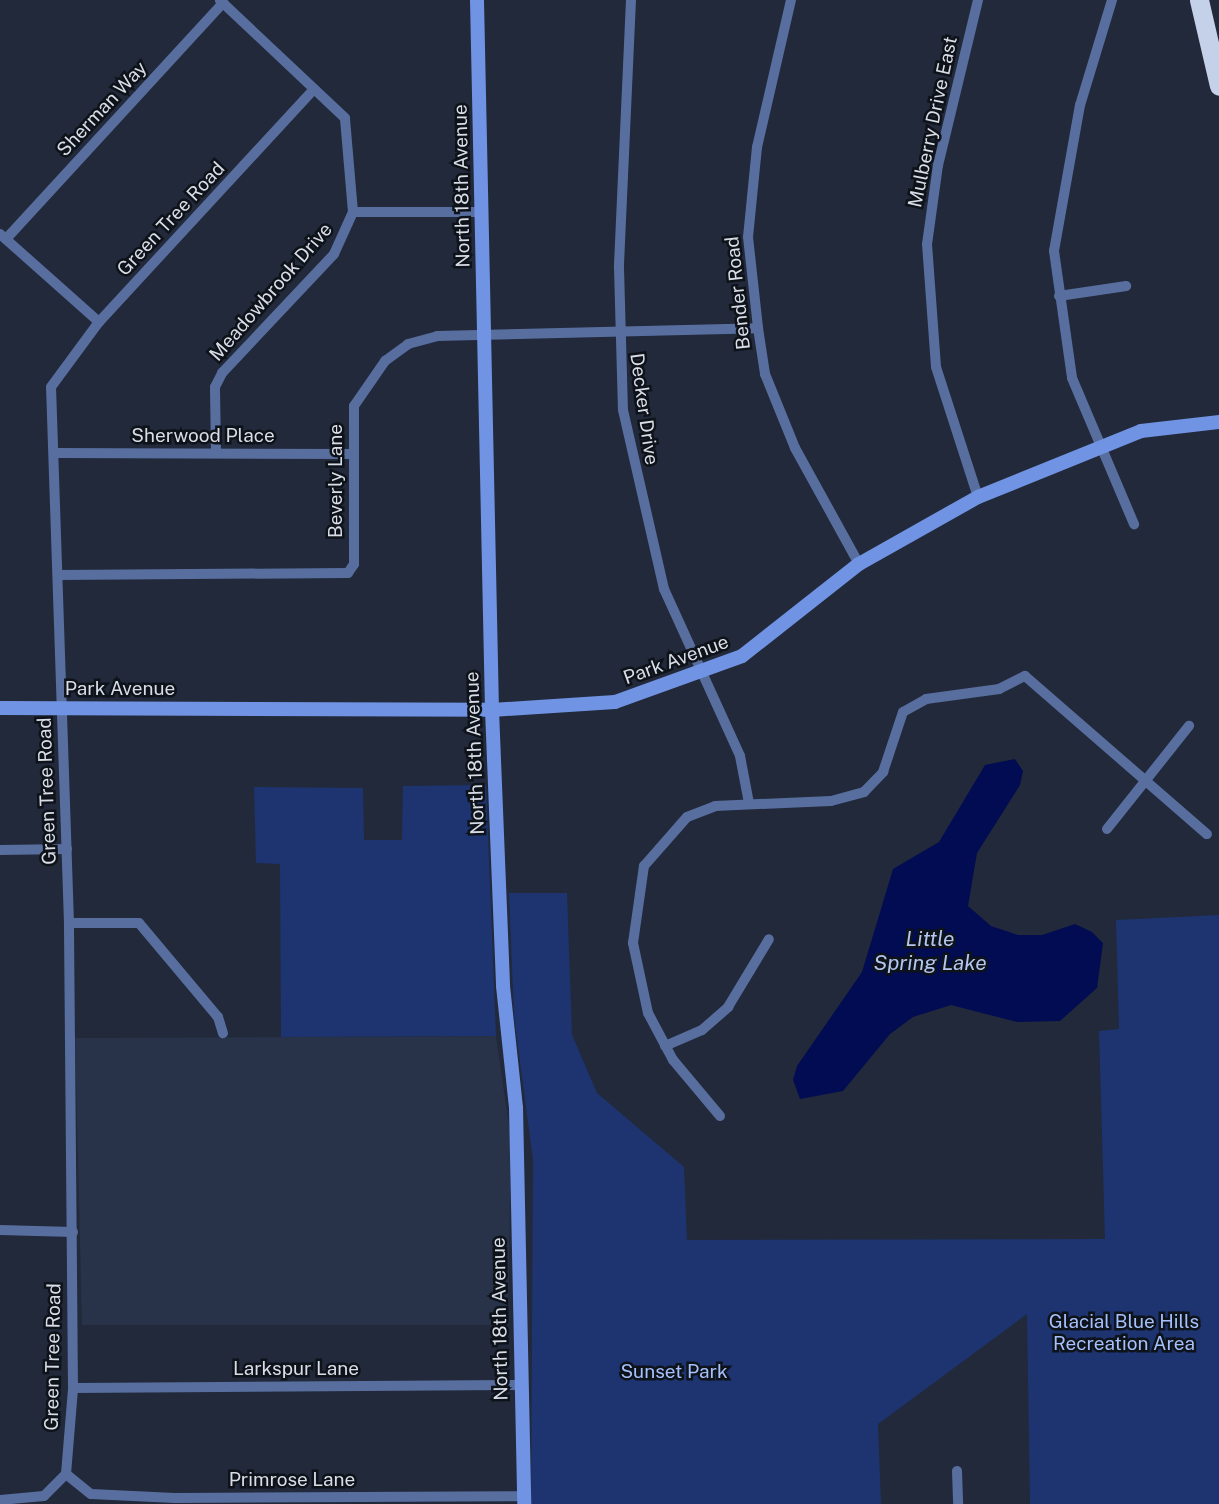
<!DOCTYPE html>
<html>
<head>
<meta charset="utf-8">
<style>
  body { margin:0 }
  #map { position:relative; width:1219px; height:1504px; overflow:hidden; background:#21293a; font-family:"Public Sans",sans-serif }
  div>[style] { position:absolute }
  .built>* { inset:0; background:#283248 }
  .green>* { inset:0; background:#1d3470 }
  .water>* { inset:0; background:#020c52 }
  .street>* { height:10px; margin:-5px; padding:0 5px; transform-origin:5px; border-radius:5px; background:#586e9f }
  .secondary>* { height:14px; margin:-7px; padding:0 7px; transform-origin:7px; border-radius:7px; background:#7193e3 }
  .highway>* { height:19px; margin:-9.5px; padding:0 9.5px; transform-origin:9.5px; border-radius:9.5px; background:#c5d0e9 }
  span { translate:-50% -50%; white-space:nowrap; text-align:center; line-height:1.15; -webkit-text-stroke:5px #0e1219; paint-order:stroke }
  .street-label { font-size:19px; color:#d8dde8 }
  .park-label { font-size:19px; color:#a4c0fd }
  .water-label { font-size:21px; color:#b3c6ef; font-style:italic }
</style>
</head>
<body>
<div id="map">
  <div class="built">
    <div style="clip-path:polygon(496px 1036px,511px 1140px,508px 1325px,82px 1325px,75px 1038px)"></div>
  </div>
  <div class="green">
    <div style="clip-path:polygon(486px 785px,496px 1036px,281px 1037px,280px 864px,256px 863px,254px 787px,363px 788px,364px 840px,402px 840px,403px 786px)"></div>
    <div style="clip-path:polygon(509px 893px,567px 893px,572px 1035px,597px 1093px,684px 1167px,687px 1240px,1105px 1239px,1099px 1031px,1119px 1029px,1116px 920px,1219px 915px,1219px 1504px,1030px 1504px,1027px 1314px,878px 1424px,881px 1504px,531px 1504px,533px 1160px,514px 1016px)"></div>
  </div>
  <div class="water">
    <div style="clip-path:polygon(1015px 759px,1023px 771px,1020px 785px,977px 853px,968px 906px,991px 926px,1018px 935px,1042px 935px,1075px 924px,1092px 932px,1103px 943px,1097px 988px,1060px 1021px,1017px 1022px,951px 1005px,913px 1017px,890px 1034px,843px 1091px,800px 1099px,793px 1080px,797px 1066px,862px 972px,893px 869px,939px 842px,985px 765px)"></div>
  </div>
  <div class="street">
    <div style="left:631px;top:0;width:268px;rotate:92.6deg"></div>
    <div style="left:619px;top:268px;width:142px;rotate:88.4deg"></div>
    <div style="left:623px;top:410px;width:184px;rotate:77.1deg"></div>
    <div style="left:664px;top:589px;width:183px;rotate:65.5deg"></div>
    <div style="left:740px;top:756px;width:48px;rotate:79.2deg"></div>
    <div style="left:791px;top:0;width:151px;rotate:103deg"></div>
    <div style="left:757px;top:147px;width:90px;rotate:95.7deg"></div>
    <div style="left:748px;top:237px;width:92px;rotate:83.7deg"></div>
    <div style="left:758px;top:328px;width:47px;rotate:81.3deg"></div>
    <div style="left:765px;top:374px;width:80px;rotate:67.9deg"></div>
    <div style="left:795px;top:448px;width:132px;rotate:61.1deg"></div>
    <div style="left:978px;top:0;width:170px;rotate:103.6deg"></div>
    <div style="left:938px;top:165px;width:80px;rotate:97.9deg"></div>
    <div style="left:927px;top:244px;width:123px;rotate:85.8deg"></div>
    <div style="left:936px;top:367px;width:137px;rotate:72.1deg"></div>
    <div style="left:1112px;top:0;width:110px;rotate:106.9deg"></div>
    <div style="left:1080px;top:105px;width:148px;rotate:100.1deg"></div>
    <div style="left:1054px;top:251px;width:128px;rotate:81.9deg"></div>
    <div style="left:1072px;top:378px;width:159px;rotate:67deg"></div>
    <div style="left:353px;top:212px;width:129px"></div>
    <div style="left:0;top:234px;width:132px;rotate:41.6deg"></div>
    <div style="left:6px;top:239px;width:321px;rotate:-47.4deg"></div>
    <div style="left:1059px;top:296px;width:68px;rotate:-8.5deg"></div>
    <div style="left:55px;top:453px;width:297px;rotate:0.2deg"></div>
    <div style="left:216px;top:453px;width:66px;rotate:-90.9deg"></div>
    <div style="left:215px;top:387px;width:16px;rotate:-63deg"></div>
    <div style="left:222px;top:373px;width:163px;rotate:-46.7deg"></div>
    <div style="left:334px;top:254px;width:46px;rotate:-65.7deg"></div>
    <div style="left:353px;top:212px;width:94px;rotate:-94.9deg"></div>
    <div style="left:345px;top:118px;width:172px;rotate:-136.7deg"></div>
    <div style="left:59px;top:575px;width:289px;rotate:-0.4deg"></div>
    <div style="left:348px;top:573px;width:11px;rotate:-56deg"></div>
    <div style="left:354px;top:564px;width:158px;rotate:-90deg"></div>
    <div style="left:354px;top:406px;width:55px;rotate:-55.4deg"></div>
    <div style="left:385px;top:361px;width:29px;rotate:-36deg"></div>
    <div style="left:408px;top:344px;width:30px;rotate:-15deg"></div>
    <div style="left:437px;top:336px;width:321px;rotate:-1.4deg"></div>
    <div style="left:1107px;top:829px;width:132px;rotate:-51.5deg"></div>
    <div style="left:0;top:850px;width:67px;rotate:-0.9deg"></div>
    <div style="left:69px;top:923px;width:70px"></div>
    <div style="left:139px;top:923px;width:123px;rotate:50deg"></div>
    <div style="left:218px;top:1017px;width:17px;rotate:73deg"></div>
    <div style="left:665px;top:1046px;width:40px;rotate:-23.4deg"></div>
    <div style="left:702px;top:1030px;width:35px;rotate:-41deg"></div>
    <div style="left:728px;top:1007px;width:79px;rotate:-58.9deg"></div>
    <div style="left:720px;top:1116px;width:73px;rotate:-130deg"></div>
    <div style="left:673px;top:1060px;width:53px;rotate:-118deg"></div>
    <div style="left:648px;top:1013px;width:72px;rotate:-102.1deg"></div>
    <div style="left:633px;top:943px;width:78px;rotate:-81.9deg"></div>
    <div style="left:644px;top:866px;width:65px;rotate:-48.7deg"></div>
    <div style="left:687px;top:817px;width:30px;rotate:-21deg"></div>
    <div style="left:715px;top:806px;width:116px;rotate:-2.5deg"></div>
    <div style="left:831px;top:801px;width:34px;rotate:-15deg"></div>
    <div style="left:864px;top:792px;width:28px;rotate:-46deg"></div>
    <div style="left:883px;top:772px;width:63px;rotate:-71.6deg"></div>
    <div style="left:903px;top:712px;width:26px;rotate:-29deg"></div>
    <div style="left:926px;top:699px;width:74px;rotate:-7.8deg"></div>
    <div style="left:999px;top:689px;width:29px;rotate:-27deg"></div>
    <div style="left:1025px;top:676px;width:241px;rotate:41deg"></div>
    <div style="left:0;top:1230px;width:73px;rotate:1.6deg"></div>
    <div style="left:73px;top:1388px;width:447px;rotate:-0.4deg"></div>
    <div style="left:957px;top:1471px;width:33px;rotate:88deg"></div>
    <div style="left:66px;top:1474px;width:32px;rotate:39deg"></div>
    <div style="left:91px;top:1494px;width:84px;rotate:2.7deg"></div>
    <div style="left:175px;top:1498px;width:349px;rotate:-0.3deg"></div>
    <div style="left:0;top:1500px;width:44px;rotate:-5.2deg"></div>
    <div style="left:44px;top:1496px;width:31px;rotate:-45deg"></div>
    <div style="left:66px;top:1474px;width:86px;rotate:-85.3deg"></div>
    <div style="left:73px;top:1388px;width:465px;rotate:-90.5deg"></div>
    <div style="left:69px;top:923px;width:536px;rotate:-91.92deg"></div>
    <div style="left:51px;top:387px;width:81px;rotate:-53.6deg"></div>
    <div style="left:99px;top:322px;width:317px;rotate:-47.3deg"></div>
  </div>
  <div class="secondary">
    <div style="left:477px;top:0;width:710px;rotate:88.79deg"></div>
    <div style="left:492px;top:710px;width:276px;rotate:87.7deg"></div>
    <div style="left:503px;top:986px;width:123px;rotate:83.9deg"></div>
    <div style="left:516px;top:1108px;width:396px;rotate:88.8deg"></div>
    <div style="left:0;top:708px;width:492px;rotate:0.2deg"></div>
    <div style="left:492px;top:710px;width:123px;rotate:-3.7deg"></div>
    <div style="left:615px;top:702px;width:135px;rotate:-19.9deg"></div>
    <div style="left:742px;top:656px;width:149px;rotate:-38.2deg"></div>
    <div style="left:859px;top:564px;width:137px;rotate:-29.4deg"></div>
    <div style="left:978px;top:497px;width:176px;rotate:-22deg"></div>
    <div style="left:1141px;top:431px;width:79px;rotate:-6.6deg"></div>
  </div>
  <div class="highway">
    <div style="left:1199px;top:0;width:88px;rotate:76.9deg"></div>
  </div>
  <div class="street-label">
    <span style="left:102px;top:109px;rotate:-47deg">Sherman Way</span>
    <span style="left:933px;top:122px;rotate:-78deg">Mulberry Drive East</span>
    <span style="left:462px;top:186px;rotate:-91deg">North 18th Avenue</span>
    <span style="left:171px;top:219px;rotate:-47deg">Green Tree Road</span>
    <span style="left:271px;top:292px;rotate:-49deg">Meadowbrook Drive</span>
    <span style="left:738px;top:293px;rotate:-96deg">Bender Road</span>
    <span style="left:644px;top:409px;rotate:82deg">Decker Drive</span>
    <span style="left:203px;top:436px">Sherwood Place</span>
    <span style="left:336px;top:481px;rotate:-90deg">Beverly Lane</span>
    <span style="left:676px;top:660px;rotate:-20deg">Park Avenue</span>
    <span style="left:120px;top:689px">Park Avenue</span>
    <span style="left:475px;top:753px;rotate:-92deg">North 18th Avenue</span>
    <span style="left:47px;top:791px;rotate:-92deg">Green Tree Road</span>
    <span style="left:500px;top:1319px;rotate:-91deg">North 18th Avenue</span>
    <span style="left:53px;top:1357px;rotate:-89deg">Green Tree Road</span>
    <span style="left:296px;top:1369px">Larkspur Lane</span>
    <span style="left:292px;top:1480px">Primrose Lane</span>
  </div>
  <div class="park-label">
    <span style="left:1124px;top:1333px">Glacial Blue Hills<br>Recreation Area</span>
    <span style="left:674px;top:1372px">Sunset Park</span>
  </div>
  <div class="water-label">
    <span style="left:930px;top:951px">Little<br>Spring Lake</span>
  </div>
</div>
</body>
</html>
